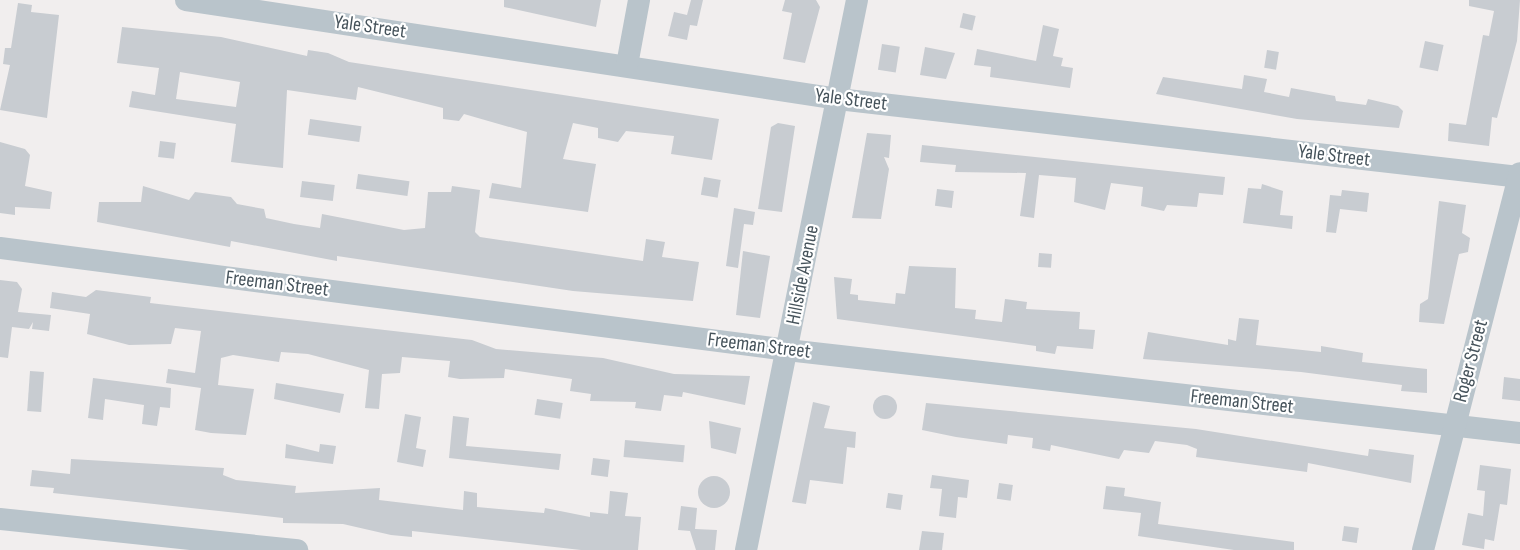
<!DOCTYPE html>
<html>
<head>
<meta charset="utf-8">
<style>
  body { margin:0 }
  #map { position:relative; width:1520px; height:550px; overflow:hidden; background:#f1eeee; font-family:"Sofia Sans Condensed",sans-serif }
  div>[style] { position:absolute }
  .building>* { inset:0; background:#c8ccd1; transform-origin:0 0 }
  .round { border-radius:50% }
  .minor>* { height:22px; margin:-11px; padding:0 11px; transform-origin:11px; border-radius:11px; background:#b9c4cb }
  span { translate:-50% -50%; white-space:nowrap; text-align:center; line-height:1.15; -webkit-text-stroke:4.5px #fff; paint-order:stroke }
  .street-label { font-size:20px; color:#46535b }
</style>
</head>
<body>
<div id="map">
  <div class="building">
    <div style="clip-path:polygon(504px 0,601px 0,596px 27px,504px 7px)"></div>
    <div style="clip-path:polygon(691px 0,703px 0,697px 26px,690px 25px,687px 40px,668px 36px,674px 12px,687px 15px)"></div>
    <div style="clip-path:polygon(785px 0,816px 0,820px 7px,805px 63px,783px 59px,792px 13px,782px 11px)"></div>
    <div style="clip-path:polygon(1469px 0,1520px 0,1517px 41px,1497px 118px,1492px 117px,1489px 146px,1448px 141px,1449px 123px,1466px 125px,1483px 35px,1489px 36px,1494px 11px,1469px 6px)"></div>
    <div style="clip-path:polygon(18px 3px,32px 5px,31px 12px,59px 15px,47px 118px,0 110px,10px 65px,3px 64px,5px 48px,11px 48px)"></div>
    <div style="left:963px;top:13px;width:13px;height:15px;rotate:13deg"></div>
    <div style="clip-path:polygon(1043px 25px,1059px 29px,1053px 56px,1063px 58px,1061px 66px,1073px 68px,1070px 88px,990px 77px,991px 67px,974px 65px,977px 49px,1036px 61px)"></div>
    <div style="clip-path:polygon(evenodd,122px 27px,221px 37px,307px 56px,308px 50px,328px 53px,349px 62px,719px 119px,712px 160px,671px 154px,674px 136px,626px 131px,618px 142px,598px 138px,598px 128px,573px 123px,563px 159px,596px 164px,588px 212px,489px 198px,492px 183px,521px 188px,527px 132px,464px 114px,459px 121px,443px 119px,443px 108px,358px 87px,356px 100px,287px 90px,283px 168px,231px 162px,236px 124px,129px 107px,132px 91px,155px 95px,159px 68px,117px 63px,122px 27px,180px 72px,240px 82px,236px 107px,176px 99px,180px 72px)"></div>
    <div style="left:1425px;top:41px;width:19px;height:27px;rotate:12deg"></div>
    <div style="left:882px;top:44px;width:18px;height:26px;rotate:9deg"></div>
    <div style="clip-path:polygon(925px 47px,955px 53px,946px 79px,920px 75px)"></div>
    <div style="left:1267px;top:50px;width:12px;height:18px;rotate:9deg"></div>
    <div style="clip-path:polygon(1244px 75px,1267px 79px,1264px 92px,1289px 97px,1291px 88px,1335px 96px,1336px 101px,1366px 105px,1368px 99px,1398px 106px,1403px 111px,1399px 128px,1297px 119px,1156px 94px,1163px 77px,1242px 89px)"></div>
    <div style="left:310px;top:119px;width:52px;height:16px;rotate:8deg"></div>
    <div style="clip-path:polygon(778px 123px,795px 126px,782px 212px,758px 209px,771px 127px)"></div>
    <div style="clip-path:polygon(867px 133px,891px 135px,889px 158px,884px 157px,889px 169px,881px 219px,852px 218px)"></div>
    <div style="left:160px;top:141px;width:16px;height:16px;rotate:7deg"></div>
    <div style="clip-path:polygon(0 142px,25px 149px,30px 155px,25px 186px,52px 192px,50px 209px,15px 207px,15px 215px,0 213px)"></div>
    <div style="clip-path:polygon(922px 145px,1225px 177px,1223px 195px,1199px 193px,1197px 207px,1167px 205px,1164px 211px,1141px 206px,1143px 187px,1111px 183px,1105px 210px,1074px 202px,1076px 178px,1039px 175px,1034px 218px,1020px 216px,1026px 173px,955px 172px,956px 165px,920px 162px)"></div>
    <div style="left:358px;top:174px;width:52px;height:15px;rotate:8deg"></div>
    <div style="left:704px;top:177px;width:17px;height:18px;rotate:10deg"></div>
    <div style="left:302px;top:181px;width:33px;height:16px;rotate:7deg"></div>
    <div style="clip-path:polygon(1262px 184px,1283px 191px,1280px 215px,1293px 216px,1292px 229px,1243px 223px,1248px 188px,1261px 189px)"></div>
    <div style="clip-path:polygon(143px 186px,189px 200px,195px 192px,231px 197px,237px 204px,264px 209px,266px 218px,294px 224px,320px 228px,322px 214px,404px 230px,425px 228px,428px 192px,451px 192px,452px 186px,480px 190px,475px 232px,480px 237px,643px 261px,646px 239px,665px 242px,662px 257px,699px 262px,693px 301px,573px 291px,337px 256px,337px 261px,231px 241px,230px 247px,97px 222px,99px 202px,141px 202px)"></div>
    <div style="left:937px;top:189px;width:17px;height:17px;rotate:7deg"></div>
    <div style="clip-path:polygon(1342px 190px,1369px 193px,1367px 212px,1340px 209px,1336px 233px,1326px 232px,1330px 195px,1341px 196px)"></div>
    <div style="clip-path:polygon(1439px 201px,1466px 205px,1462px 233px,1470px 238px,1468px 252px,1459px 254px,1444px 324px,1419px 322px,1420px 304px,1428px 299px)"></div>
    <div style="clip-path:polygon(734px 208px,755px 212px,753px 225px,744px 224px,738px 268px,726px 266px)"></div>
    <div style="clip-path:polygon(743px 251px,770px 256px,760px 318px,736px 315px)"></div>
    <div style="left:1039px;top:253px;width:13px;height:14px;rotate:4deg"></div>
    <div style="clip-path:polygon(909px 266px,956px 268px,955px 308px,976px 310px,975px 319px,1002px 322px,1005px 299px,1027px 302px,1026px 309px,1080px 312px,1079px 329px,1095px 330px,1093px 349px,1057px 346px,1055px 354px,1036px 351px,1036px 346px,837px 319px,834px 277px,852px 279px,850px 294px,858px 295px,858px 300px,895px 304px,896px 293px,905px 294px)"></div>
    <div style="clip-path:polygon(0 280px,17px 282px,22px 289px,18px 312px,51px 315px,49px 331px,32px 329px,33px 322px,29px 329px,12px 327px,8px 358px,0 357px)"></div>
    <div style="clip-path:polygon(96px 290px,151px 297px,150px 303px,472px 340px,496px 349px,603px 358px,674px 374px,750px 376px,745px 405px,683px 392px,682px 397px,664px 395px,661px 411px,635px 408px,636px 402px,590px 401px,591px 394px,570px 391px,572px 379px,505px 369px,504px 378px,460px 379px,448px 377px,450px 361px,402px 357px,400px 373px,382px 374px,379px 409px,365px 408px,369px 370px,308px 354px,281px 352px,279px 362px,233px 355px,221px 358px,218px 385px,254px 389px,246px 435px,211px 433px,195px 430px,201px 388px,166px 383px,168px 369px,195px 373px,201px 331px,175px 328px,171px 344px,129px 345px,87px 334px,90px 314px,50px 308px,52px 292px,86px 297px)"></div>
    <div style="clip-path:polygon(1239px 318px,1259px 320px,1256px 345px,1321px 352px,1321px 346px,1363px 353px,1362px 362px,1427px 369px,1427px 393px,1401px 391px,1402px 385px,1301px 372px,1143px 359px,1148px 332px,1228px 345px,1228px 339px,1236px 341px)"></div>
    <div style="left:30px;top:371px;width:14px;height:40px;rotate:4deg"></div>
    <div style="clip-path:polygon(1504px 377px,1520px 379px,1520px 401px,1502px 399px)"></div>
    <div style="clip-path:polygon(93px 378px,171px 388px,170px 408px,160px 407px,157px 426px,142px 424px,144px 405px,105px 399px,103px 420px,88px 418px)"></div>
    <div style="clip-path:polygon(276px 383px,344px 394px,340px 413px,274px 399px)"></div>
    <div class="round" style="left:873px;top:395px;width:24px;height:24px"></div>
    <div style="left:537px;top:399px;width:26px;height:16px;rotate:9deg"></div>
    <div style="clip-path:polygon(813px 402px,830px 406px,824px 428px,856px 432px,855px 448px,847px 447px,843px 484px,810px 480px,806px 504px,792px 502px)"></div>
    <div style="clip-path:polygon(926px 403px,1196px 429px,1368px 456px,1369px 449px,1414px 455px,1411px 483px,1308px 463px,1307px 472px,1196px 457px,1197px 449px,1187px 445px,1155px 441px,1149px 453px,1124px 450px,1119px 459px,1051px 445px,1050px 451px,1032px 448px,1033px 438px,1008px 435px,1007px 444px,956px 437px,922px 430px)"></div>
    <div style="clip-path:polygon(405px 414px,421px 417px,416px 448px,426px 450px,423px 467px,397px 462px)"></div>
    <div style="clip-path:polygon(453px 416px,469px 418px,466px 446px,561px 454px,559px 470px,449px 458px)"></div>
    <div style="clip-path:polygon(709px 421px,741px 428px,736px 454px,711px 448px)"></div>
    <div style="left:625px;top:440px;width:60px;height:17px;rotate:5deg"></div>
    <div style="clip-path:polygon(286px 444px,319px 452px,320px 444px,336px 446px,333px 464px,285px 458px)"></div>
    <div style="left:593px;top:458px;width:17px;height:17px;rotate:7deg"></div>
    <div style="clip-path:polygon(71px 459px,224px 468px,223px 475px,236px 480px,296px 486px,295px 493px,380px 488px,379px 500px,463px 510px,464px 491px,477px 493px,477px 507px,544px 513px,545px 508px,590px 517px,590px 512px,608px 514px,610px 491px,628px 493px,625px 516px,641px 517px,638px 550px,581px 550px,412px 531px,412px 537px,391px 535px,343px 524px,283px 523px,283px 518px,53px 493px,54px 488px,30px 486px,32px 470px,70px 474px)"></div>
    <div style="clip-path:polygon(1480px 465px,1511px 469px,1507px 505px,1500px 504px,1494px 541px,1485px 539px,1484px 549px,1462px 545px,1468px 513px,1483px 516px,1485px 491px,1477px 490px)"></div>
    <div style="clip-path:polygon(932px 475px,969px 480px,967px 498px,958px 497px,956px 518px,939px 516px,942px 489px,930px 488px)"></div>
    <div class="round" style="left:698px;top:476px;width:32px;height:32px"></div>
    <div style="left:999px;top:483px;width:14px;height:16px;rotate:8deg"></div>
    <div style="clip-path:polygon(1106px 486px,1125px 488px,1124px 496px,1161px 502px,1158px 524px,1294px 542px,1294px 550px,1234px 550px,1138px 536px,1141px 513px,1103px 509px)"></div>
    <div style="left:888px;top:493px;width:15px;height:15px;rotate:8deg"></div>
    <div style="clip-path:polygon(681px 506px,697px 508px,695px 529px,717px 530px,715px 550px,696px 550px,690px 531px,678px 530px)"></div>
    <div style="left:1344px;top:526px;width:15px;height:15px;rotate:8deg"></div>
    <div style="clip-path:polygon(922px 531px,944px 533px,942px 550px,919px 550px)"></div>
  </div>
  <div class="minor">
    <div style="left:186px;top:0;width:659px;rotate:8.63deg"></div>
    <div style="left:838px;top:99px;width:685px;rotate:6.53deg"></div>
    <div style="left:627px;top:65px;width:66px;rotate:-79.5deg"></div>
    <div style="left:0;top:248px;width:794px;rotate:7.38deg"></div>
    <div style="left:787px;top:350px;width:738px;rotate:6.46deg"></div>
    <div style="left:0;top:519px;width:299px;rotate:6deg"></div>
    <div style="left:746px;top:550px;width:561px;rotate:-78.59deg"></div>
    <div style="left:1423px;top:550px;width:389px;rotate:-75.6deg"></div>
  </div>
  <div class="street-label">
    <span style="left:370px;top:27px;rotate:8deg">Yale Street</span>
    <span style="left:851px;top:100px;rotate:7deg">Yale Street</span>
    <span style="left:1334px;top:156px;rotate:7deg">Yale Street</span>
    <span style="left:803px;top:275px;rotate:-79deg">Hillside Avenue</span>
    <span style="left:277px;top:284px;rotate:7deg">Freeman Street</span>
    <span style="left:759px;top:346px;rotate:7deg">Freeman Street</span>
    <span style="left:1471px;top:361px;rotate:-75deg">Roger Street</span>
    <span style="left:1242px;top:402px;rotate:6deg">Freeman Street</span>
  </div>
</div>
</body>
</html>
